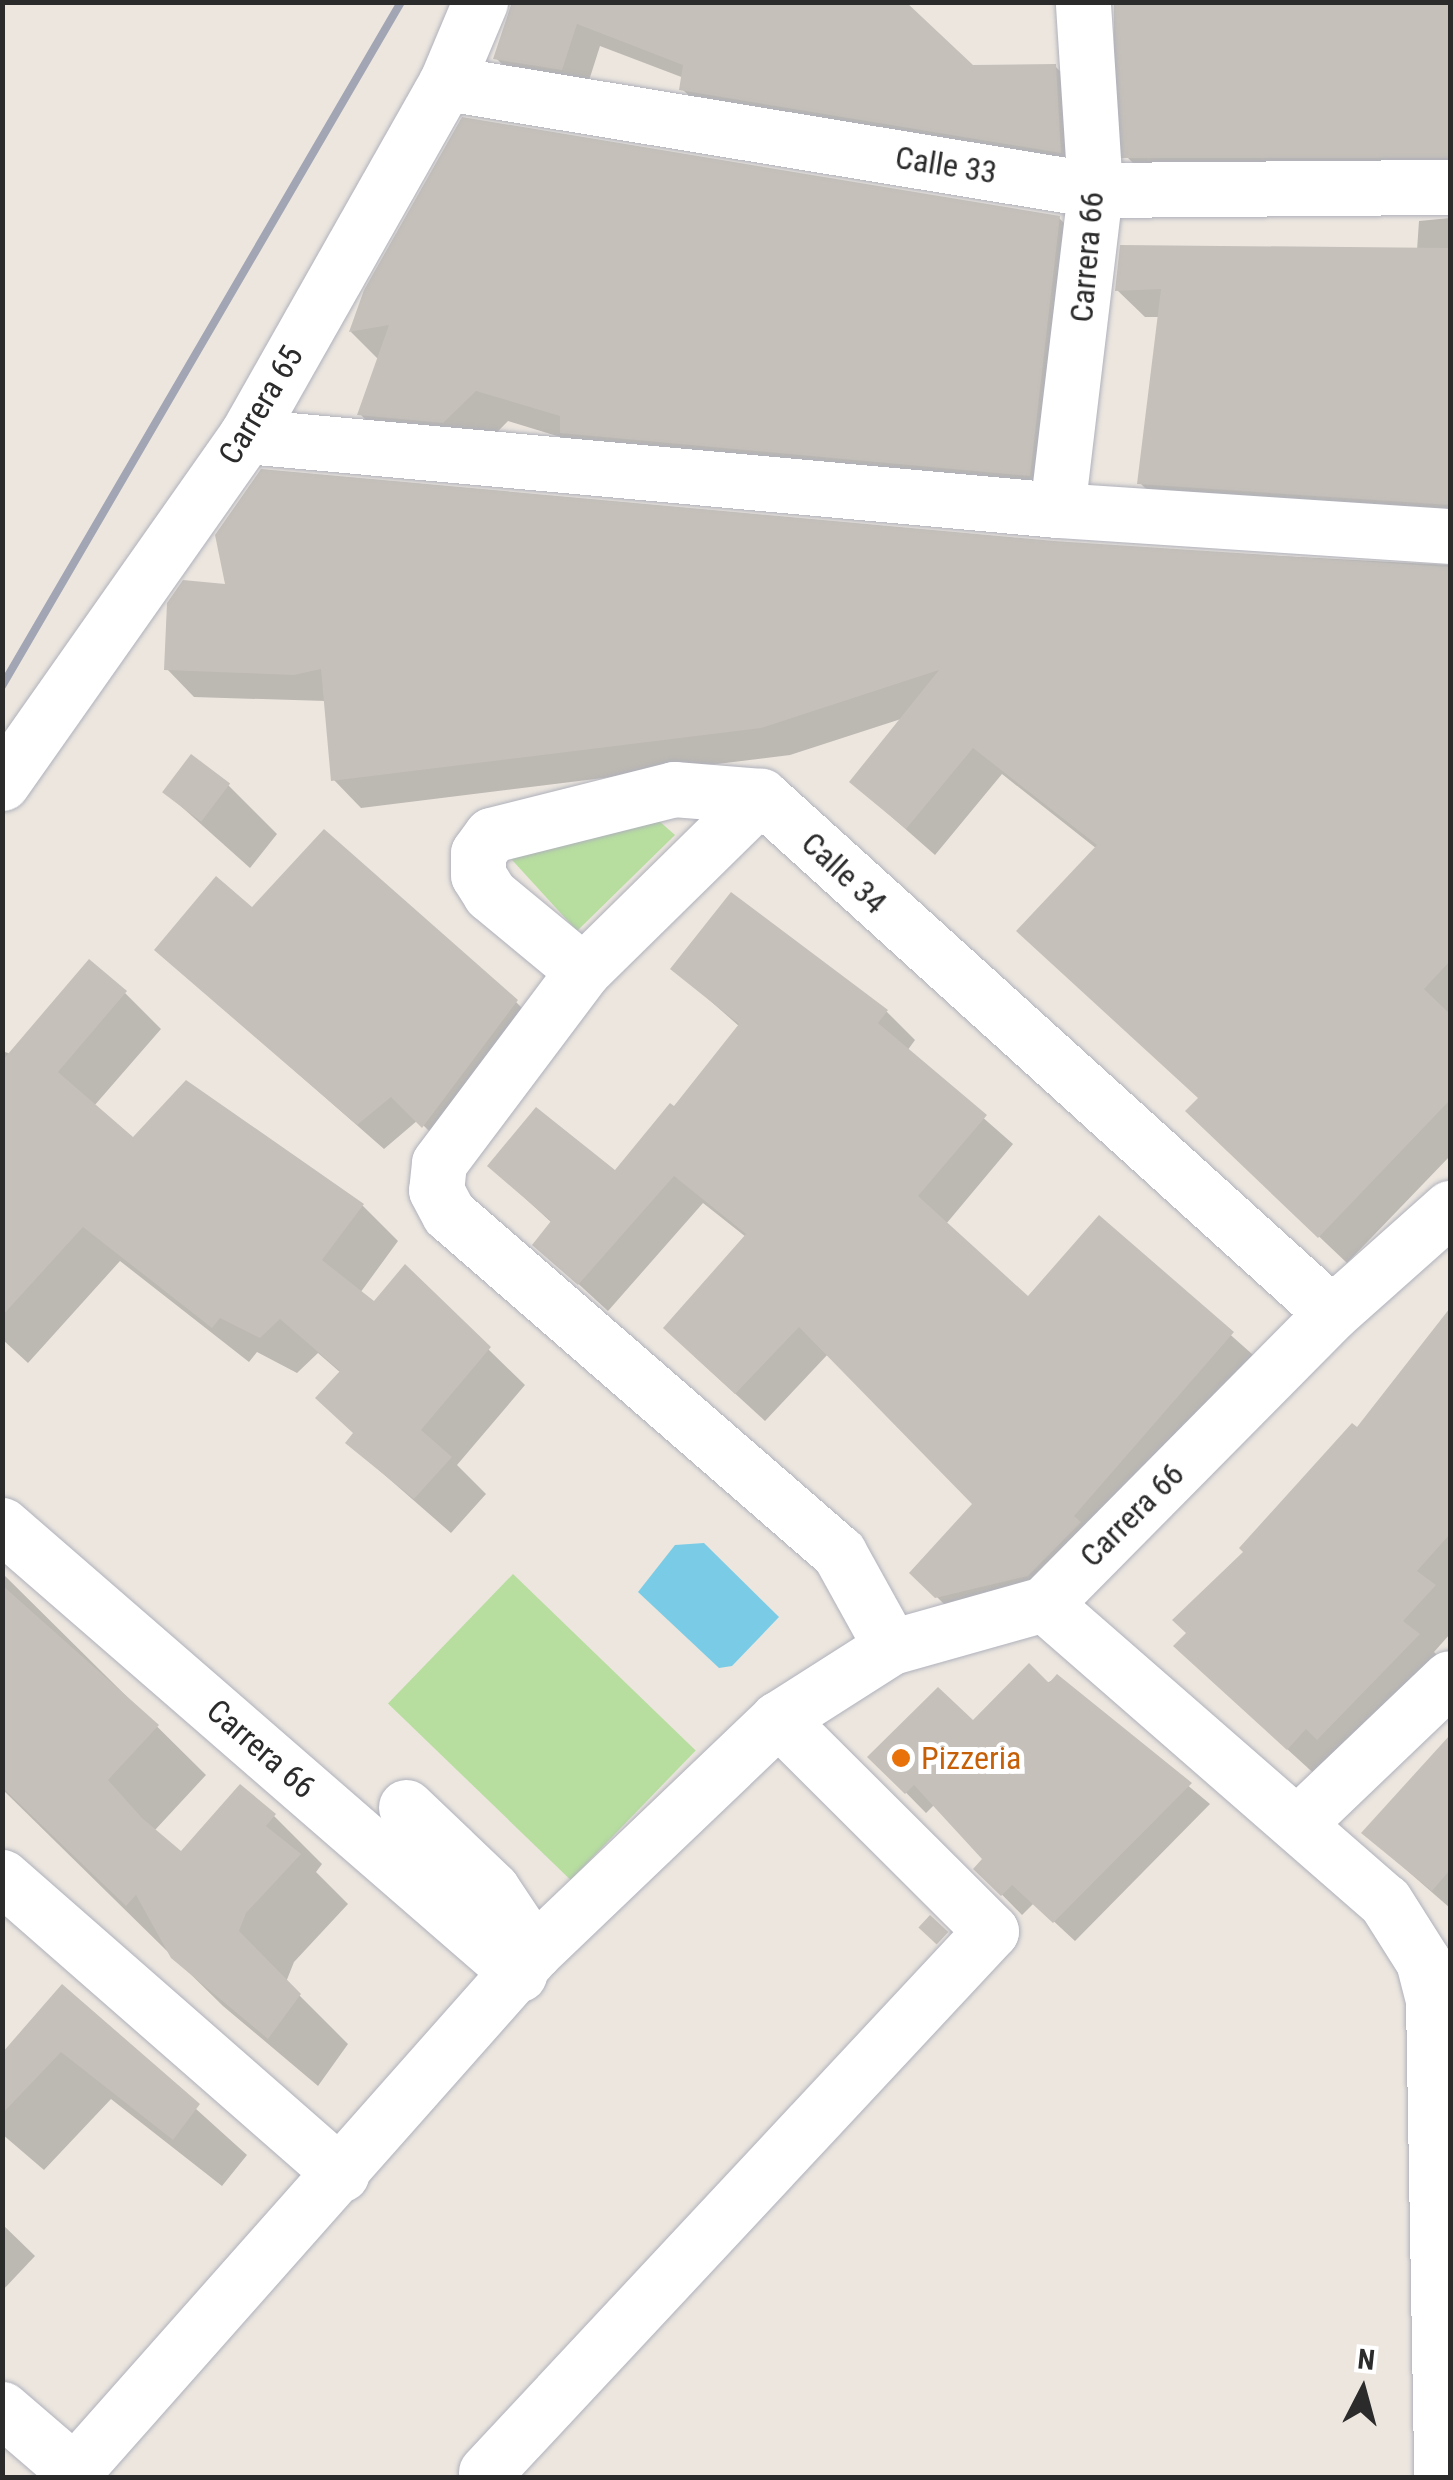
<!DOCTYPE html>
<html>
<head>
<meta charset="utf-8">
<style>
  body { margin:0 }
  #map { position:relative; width:1453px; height:2480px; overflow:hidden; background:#ece6df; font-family:"Roboto Condensed",sans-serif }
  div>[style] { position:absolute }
  .green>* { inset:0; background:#b7de9f; transform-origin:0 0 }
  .water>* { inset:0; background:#7acce6 }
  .shadow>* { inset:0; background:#0003 }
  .building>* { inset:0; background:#c5c0ba; transform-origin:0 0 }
  .roads { filter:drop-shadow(0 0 2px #afb1bb) drop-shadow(0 0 2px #afb1bb) }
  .minor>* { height:55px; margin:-27.5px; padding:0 27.5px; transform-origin:27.5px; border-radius:27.5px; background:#fff }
  .rail>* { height:8px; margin:-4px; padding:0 4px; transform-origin:4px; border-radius:4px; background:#a2a5b4 }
  .dots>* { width:28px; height:28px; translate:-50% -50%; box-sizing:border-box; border:5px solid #fff; border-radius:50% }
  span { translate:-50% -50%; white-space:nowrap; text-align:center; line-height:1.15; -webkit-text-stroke:10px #fff; paint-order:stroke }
  .street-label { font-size:32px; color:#2b2b2b }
  .food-label { font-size:32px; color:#c56008 }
  .left { translate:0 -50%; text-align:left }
  .frame { position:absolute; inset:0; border:5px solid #2b2b2b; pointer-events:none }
  .north { position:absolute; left:1313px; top:2340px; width:100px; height:100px; -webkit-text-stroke:8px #fff; paint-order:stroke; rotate:6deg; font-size:28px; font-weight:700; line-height:40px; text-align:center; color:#2b2b2b }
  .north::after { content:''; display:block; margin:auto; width:35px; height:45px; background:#2b2b2b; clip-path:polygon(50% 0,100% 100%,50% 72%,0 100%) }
</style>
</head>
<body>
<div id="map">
  <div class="green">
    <div style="clip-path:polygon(651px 814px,675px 835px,577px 931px,503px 850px)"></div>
    <div style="left:513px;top:1574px;width:254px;height:180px;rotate:44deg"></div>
  </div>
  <div class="water">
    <div style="clip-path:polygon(704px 1543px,779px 1617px,732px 1666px,719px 1668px,638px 1592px,675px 1545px)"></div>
  </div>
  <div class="shadow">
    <div style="clip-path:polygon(514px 2px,972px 67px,1055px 66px,1078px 90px,1084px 175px,706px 112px,682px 89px,684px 78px,600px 46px,585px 93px,519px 82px,496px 58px)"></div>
    <div style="clip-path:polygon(1117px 2px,1450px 2px,1450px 183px,1155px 185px,1127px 157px)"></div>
    <div style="clip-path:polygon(1059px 218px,1091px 250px,1061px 507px,570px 440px,508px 421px,476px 454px,391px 446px,360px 414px,379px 360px,351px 332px,367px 291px)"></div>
    <div style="clip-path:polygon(1450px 218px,1450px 530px,1168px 511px,1140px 483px,1160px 317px,1145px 317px,1117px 290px,1417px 250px,1419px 221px)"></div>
    <div style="clip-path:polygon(1054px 544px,1450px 565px,1450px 1156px,1347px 1263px,1216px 1139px,1097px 849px,1002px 774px,935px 855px,852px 782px,904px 718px,790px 755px,361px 808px,334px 780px,326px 701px,194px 697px,167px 669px,228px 587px)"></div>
    <div style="clip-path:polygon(228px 785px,277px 834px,250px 868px,165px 792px)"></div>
    <div style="clip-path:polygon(732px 896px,887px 1012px,915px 1040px,907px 1051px,1013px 1144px,946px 1224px,1028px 1299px,1099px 1218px,1261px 1362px,1100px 1545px,965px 1625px,913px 1573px,975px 1504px,829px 1353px,765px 1421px,694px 1356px,746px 1237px,703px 1203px,608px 1311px,536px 1245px,552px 1223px,490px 1166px,615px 1174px,674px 1110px,740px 1027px,673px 968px)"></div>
    <div style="clip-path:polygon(252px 910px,516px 1002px,542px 1028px,449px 1151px,418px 1120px,384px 1149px,157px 950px)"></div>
    <div style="clip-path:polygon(125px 993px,161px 1029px,94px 1106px,134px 1140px,363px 1206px,398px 1241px,360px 1293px,374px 1304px,405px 1268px,525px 1385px,457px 1465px,486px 1494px,451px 1533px,348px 1443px,355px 1434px,341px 1373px,318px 1353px,297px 1373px,257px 1352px,249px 1362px,120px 1261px,28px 1363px,2px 1339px,2px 1051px,11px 1054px)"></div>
    <div style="clip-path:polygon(1450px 1312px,1450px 1634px,1434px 1652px,1449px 1667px,1320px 1779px,1208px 1677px,1246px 1552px,1357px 1431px)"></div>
    <div style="clip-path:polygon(2px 1573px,206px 1775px,155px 1830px,181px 1854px,274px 1816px,322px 1864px,316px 1872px,348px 1904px,294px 1962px,286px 1982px,348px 2044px,318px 2086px,223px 2006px,2px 1789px)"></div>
    <div style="clip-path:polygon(1058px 1677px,1210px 1804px,1075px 1941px,1034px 1903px,1022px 1915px,976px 1868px,985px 1859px,935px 1804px,926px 1813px,871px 1757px,974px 1723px)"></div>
    <div style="clip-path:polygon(1450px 1738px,1450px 1908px,1364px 1833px)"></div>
    <div style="clip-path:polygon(62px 1988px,247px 2155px,222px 2186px,111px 2099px,44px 2170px,2px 2134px,2px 2057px)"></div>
    <div style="clip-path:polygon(2px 2224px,35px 2256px,2px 2291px)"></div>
  </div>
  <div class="building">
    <div style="clip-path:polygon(512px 2px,906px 2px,973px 65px,1056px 64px,1061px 153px,679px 90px,683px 65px,577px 24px,562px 70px,493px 59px)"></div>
    <div style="left:1114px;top:2px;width:336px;height:156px"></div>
    <div style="clip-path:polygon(462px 117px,1060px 216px,1030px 476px,560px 433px,560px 416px,476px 391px,443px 423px,357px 415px,389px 325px,349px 332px,364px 290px)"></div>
    <div style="clip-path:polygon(1120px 245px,1450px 248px,1450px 505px,1137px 484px,1161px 289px,1115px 291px)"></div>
    <div style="clip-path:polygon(261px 469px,1054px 541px,1450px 567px,1450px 961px,1424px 989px,1450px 1014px,1450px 1100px,1318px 1238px,1185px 1111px,1198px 1098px,1016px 931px,1097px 845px,973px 748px,906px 829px,849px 782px,939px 670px,761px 728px,331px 781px,321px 669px,294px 675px,164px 670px,167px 603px,183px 580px,225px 584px,215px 535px)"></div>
    <div style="left:191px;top:754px;width:49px;height:48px;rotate:37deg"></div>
    <div style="clip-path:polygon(324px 829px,518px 1000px,422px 1128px,391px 1097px,357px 1125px,154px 950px,216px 876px,252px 907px)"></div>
    <div style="clip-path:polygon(731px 892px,888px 1010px,878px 1023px,987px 1115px,918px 1196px,1028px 1296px,1099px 1215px,1234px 1332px,1074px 1516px,1081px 1522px,1028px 1576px,935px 1598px,909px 1573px,972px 1504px,799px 1327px,735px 1394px,663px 1328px,746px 1234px,674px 1176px,578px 1285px,532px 1245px,551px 1221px,487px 1166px,536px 1107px,615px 1170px,670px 1103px,674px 1106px,739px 1024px,670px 969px)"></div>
    <div style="clip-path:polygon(89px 959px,127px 991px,58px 1072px,133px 1137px,186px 1080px,364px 1204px,322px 1260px,374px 1301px,405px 1264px,491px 1347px,421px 1430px,452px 1457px,414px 1499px,345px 1443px,353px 1433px,315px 1398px,340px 1371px,280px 1319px,260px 1338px,220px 1318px,212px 1328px,83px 1227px,2px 1316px,2px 1061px)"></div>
    <div style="clip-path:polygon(1450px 1308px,1450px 1534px,1417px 1571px,1436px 1585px,1403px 1621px,1420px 1634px,1317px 1740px,1306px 1729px,1287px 1750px,1173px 1646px,1186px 1633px,1172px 1620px,1243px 1552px,1239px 1548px,1352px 1423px,1357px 1427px)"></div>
    <div style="clip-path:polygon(2px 1585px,159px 1725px,108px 1780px,142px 1818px,181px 1851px,240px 1784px,276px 1814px,266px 1826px,301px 1854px,246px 1913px,239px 1931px,301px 1994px,268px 2039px,171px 1958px,136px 1895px,126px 1906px,2px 1787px)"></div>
    <div style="clip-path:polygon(1029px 1663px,1049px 1683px,1057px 1674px,1192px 1783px,1053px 1923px,1012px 1885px,1001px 1896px,973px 1869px,982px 1859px,914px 1785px,905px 1794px,867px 1757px,938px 1687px,973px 1720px)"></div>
    <div style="clip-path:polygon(1450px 1735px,1450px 1870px,1432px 1891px,1361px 1833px)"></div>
    <div style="left:930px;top:1915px;width:25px;height:17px;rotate:43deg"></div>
    <div style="clip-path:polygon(62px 1984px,200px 2104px,173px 2140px,61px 2052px,2px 2114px,2px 2053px)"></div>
  </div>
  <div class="roads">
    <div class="minor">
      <div style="left:446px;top:83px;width:658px;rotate:9.36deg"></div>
      <div style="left:1095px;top:190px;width:355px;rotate:-0.5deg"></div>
      <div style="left:246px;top:436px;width:814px;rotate:5.21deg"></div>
      <div style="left:1057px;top:510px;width:394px;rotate:3.8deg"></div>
      <div style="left:1057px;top:510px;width:322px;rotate:-83.2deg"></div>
      <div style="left:1095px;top:190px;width:188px;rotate:-93.7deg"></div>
      <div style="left:2px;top:783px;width:424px;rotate:-54.9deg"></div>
      <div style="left:246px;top:436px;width:406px;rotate:-60.5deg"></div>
      <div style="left:446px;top:83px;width:88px;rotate:-67.2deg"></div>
      <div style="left:761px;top:796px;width:250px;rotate:135.5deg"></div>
      <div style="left:583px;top:971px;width:240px;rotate:126.9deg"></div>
      <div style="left:439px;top:1163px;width:27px;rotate:96deg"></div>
      <div style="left:436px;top:1190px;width:27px;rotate:62deg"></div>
      <div style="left:449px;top:1214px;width:517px;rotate:41deg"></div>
      <div style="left:839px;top:1553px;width:107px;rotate:61deg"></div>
      <div style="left:761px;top:796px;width:770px;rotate:42.16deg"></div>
      <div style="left:583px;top:971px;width:121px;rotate:-140.4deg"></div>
      <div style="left:490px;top:894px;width:22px;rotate:-122deg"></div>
      <div style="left:478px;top:875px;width:22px;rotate:-90deg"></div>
      <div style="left:478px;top:853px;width:22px;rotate:-54deg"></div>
      <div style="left:491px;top:835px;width:189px;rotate:-14.1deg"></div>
      <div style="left:674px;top:789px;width:87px;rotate:4.6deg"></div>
      <div style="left:2px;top:1525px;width:685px;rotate:40.97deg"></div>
      <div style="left:1044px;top:1604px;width:452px;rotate:41.1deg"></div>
      <div style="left:1385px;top:1901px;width:71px;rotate:57.7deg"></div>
      <div style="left:1423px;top:1961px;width:40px;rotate:75.6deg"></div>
      <div style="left:1433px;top:2000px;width:478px;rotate:89deg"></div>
      <div style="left:406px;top:1807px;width:119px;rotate:43.6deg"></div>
      <div style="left:492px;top:1889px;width:76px;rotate:56.3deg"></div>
      <div style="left:1297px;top:1824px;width:211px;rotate:-43.7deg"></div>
      <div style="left:2px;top:1877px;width:451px;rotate:41.2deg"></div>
      <div style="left:2px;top:2409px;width:95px;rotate:40.7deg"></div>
      <div style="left:486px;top:2472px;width:740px;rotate:-46.97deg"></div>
      <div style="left:991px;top:1931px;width:301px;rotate:-135.1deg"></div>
      <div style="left:68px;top:2478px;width:703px;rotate:-48.46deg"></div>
      <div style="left:534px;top:1952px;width:337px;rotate:-43.7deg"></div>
      <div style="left:778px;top:1719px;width:134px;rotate:-32.5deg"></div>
      <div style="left:891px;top:1647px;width:159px;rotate:-15.7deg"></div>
      <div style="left:1044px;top:1604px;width:409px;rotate:-45.3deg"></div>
      <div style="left:1332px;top:1313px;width:158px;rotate:-41.7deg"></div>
    </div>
  </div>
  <div class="rail">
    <div style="left:2px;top:686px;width:792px;rotate:-59.74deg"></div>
  </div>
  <div class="dots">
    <div style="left:901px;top:1758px;background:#e8710a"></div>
  </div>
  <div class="street-label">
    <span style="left:946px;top:165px;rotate:9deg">Calle 33</span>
    <span style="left:1087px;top:257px;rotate:-85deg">Carrera 66</span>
    <span style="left:261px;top:405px;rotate:-59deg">Carrera 65</span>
    <span style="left:844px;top:873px;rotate:43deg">Calle 34</span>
    <span style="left:1132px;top:1515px;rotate:-45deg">Carrera 66</span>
    <span style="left:261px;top:1749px;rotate:41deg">Carrera 66</span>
  </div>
  <div class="food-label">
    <span class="left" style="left:921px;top:1758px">Pizzeria</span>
  </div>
  <div class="frame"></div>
  <div class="north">N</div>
</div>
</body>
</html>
